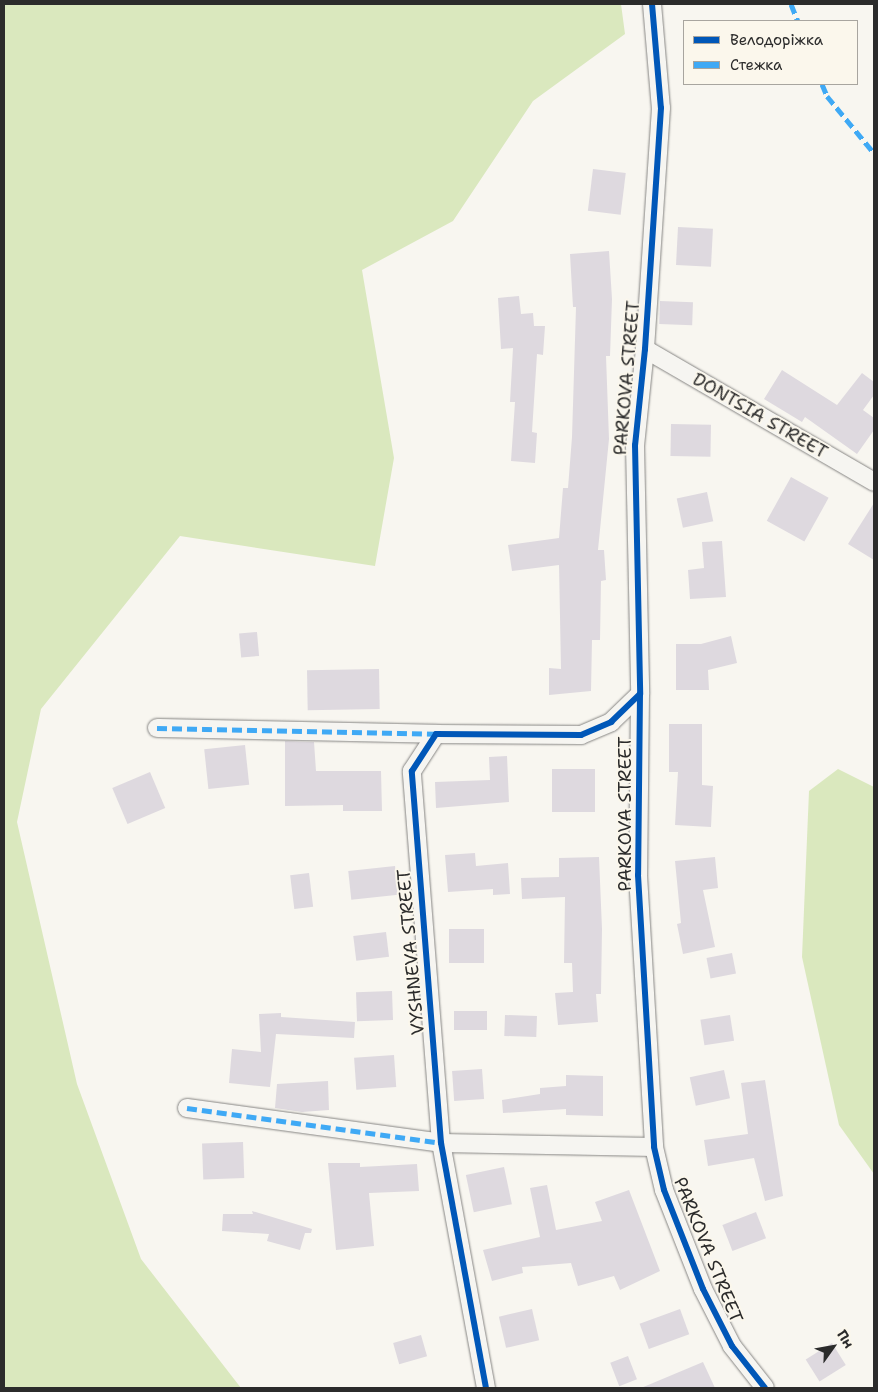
<!DOCTYPE html>
<html>
<head>
<meta charset="utf-8">
<style>
  body { margin:0 }
  #map { position:relative; width:878px; height:1392px; overflow:hidden; background:#f8f6f0; font-family:"Shantell Sans",sans-serif }
  div>[style] { position:absolute }
  .green>* { inset:0; background:#dae8be }
  .building>* { inset:0; background:#ded9df; transform-origin:0 0 }
  .roads { filter:drop-shadow(0 0 1px #878684) drop-shadow(0 0 1px #878684) }
  .minor>* { height:18px; margin:-9px; padding:0 9px; transform-origin:9px; border-radius:9px; background:#f6f5f1 }
  .quiet>* { height:5px; margin-top:-2.5px; transform-origin:0; background:repeating-linear-gradient(90deg,#3fa9f5 0 10px,transparent 0 15px) }
  .cycleway>* { height:6px; margin:-3px; padding:0 3px; transform-origin:3px; border-radius:3px; background:#0057b8 }
  span { translate:-50% -50%; white-space:nowrap; text-align:center; line-height:1.15; -webkit-text-stroke:4px #fbf7ec; paint-order:stroke }
  .street-label { font-size:18px; color:#2b2b2b }
  .frame { position:absolute; inset:0; border:5px solid #2b2b2b; pointer-events:none }
  .legend { position:absolute; left:683px; top:20px; width:175px; height:65px; box-sizing:border-box; background:#fbf7ec; border:1px solid #a8a59f; margin:0; padding:6px 9px; list-style:none; font-size:15px; color:#2b2b2b }
  .legend li { display:flex; align-items:center; gap:10px; height:25px }
  .legend b { width:25px; border:1px solid #a8a59f }
  .north { position:absolute; left:808px; top:1322px; width:50px; height:50px; -webkit-text-stroke:4px #fbf7ec; paint-order:stroke; rotate:58deg; font-size:14px; font-weight:700; line-height:20px; text-align:center; color:#2b2b2b }
  .north::after { content:''; display:block; margin:auto; width:18px; height:22px; background:#2b2b2b; clip-path:polygon(50% 0,100% 100%,50% 72%,0 100%) }
</style>
</head>
<body>
<div id="map">
  <div class="green">
    <div style="clip-path:polygon(4px 4px,621px 4px,625px 34px,533px 101px,453px 221px,362px 270px,394px 458px,375px 566px,180px 536px,41px 709px,17px 822px,77px 1084px,141px 1259px,241px 1388px,4px 1388px)"></div>
    <div style="clip-path:polygon(838px 769px,874px 787px,874px 1174px,839px 1125px,802px 957px,809px 791px)"></div>
  </div>
  <div class="building">
    <div style="left:593px;top:169px;width:33px;height:42px;rotate:7deg"></div>
    <div style="left:678px;top:227px;width:35px;height:38px;rotate:3deg"></div>
    <div style="clip-path:polygon(609px 251px,612px 299px,610px 356px,606px 356px,609px 439px,598px 550px,604px 550px,606px 580px,601px 581px,600px 640px,592px 640px,591px 691px,549px 695px,549px 668px,561px 669px,559px 565px,512px 571px,508px 545px,559px 538px,563px 488px,568px 488px,572px 437px,576px 307px,573px 307px,570px 254px)"></div>
    <div style="clip-path:polygon(519px 296px,521px 314px,533px 313px,534px 326px,545px 326px,543px 355px,537px 354px,532px 432px,537px 433px,535px 463px,511px 461px,515px 402px,510px 402px,513px 348px,501px 349px,498px 298px)"></div>
    <div style="left:660px;top:301px;width:33px;height:23px;rotate:2deg"></div>
    <div style="clip-path:polygon(782px 370px,837px 405px,862px 373px,874px 382px,874px 395px,863px 410px,874px 418px,874px 430px,857px 454px,805px 417px,802px 422px,764px 399px)"></div>
    <div style="left:671px;top:424px;width:40px;height:32px;rotate:1deg"></div>
    <div style="left:791px;top:477px;width:43px;height:50px;rotate:29deg"></div>
    <div style="left:707px;top:492px;width:30px;height:31px;rotate:78deg"></div>
    <div style="clip-path:polygon(874px 503px,874px 560px,848px 544px)"></div>
    <div style="clip-path:polygon(722px 541px,726px 597px,690px 599px,688px 570px,704px 568px,702px 542px)"></div>
    <div style="left:257px;top:632px;width:24px;height:18px;rotate:85deg"></div>
    <div style="clip-path:polygon(731px 636px,737px 663px,708px 670px,709px 690px,676px 690px,676px 644px,701px 644px)"></div>
    <div style="left:379px;top:669px;width:40px;height:72px;rotate:89deg"></div>
    <div style="clip-path:polygon(669px 724px,702px 724px,702px 785px,713px 786px,711px 827px,675px 825px,678px 772px,669px 772px)"></div>
    <div style="clip-path:polygon(285px 741px,314px 742px,316px 771px,381px 771px,382px 811px,343px 811px,343px 805px,285px 806px)"></div>
    <div style="left:245px;top:745px;width:40px;height:41px;rotate:84deg"></div>
    <div style="clip-path:polygon(507px 756px,509px 802px,436px 808px,435px 782px,490px 780px,489px 757px)"></div>
    <div style="left:552px;top:769px;width:43px;height:43px"></div>
    <div style="left:150px;top:772px;width:39px;height:41px;rotate:67deg"></div>
    <div style="clip-path:polygon(475px 853px,476px 866px,508px 863px,510px 894px,493px 895px,493px 889px,448px 892px,445px 855px)"></div>
    <div style="clip-path:polygon(599px 857px,602px 929px,601px 994px,596px 994px,598px 1022px,558px 1025px,555px 993px,573px 992px,572px 963px,564px 963px,565px 897px,522px 899px,521px 878px,559px 877px,559px 858px)"></div>
    <div style="clip-path:polygon(715px 857px,718px 888px,703px 890px,715px 947px,683px 954px,677px 924px,681px 923px,675px 861px)"></div>
    <div style="left:395px;top:866px;width:29px;height:47px;rotate:84deg"></div>
    <div style="left:309px;top:873px;width:34px;height:19px;rotate:83deg"></div>
    <div style="left:484px;top:929px;width:34px;height:35px;rotate:90deg"></div>
    <div style="left:386px;top:932px;width:25px;height:33px;rotate:83deg"></div>
    <div style="left:732px;top:953px;width:21px;height:26px;rotate:79deg"></div>
    <div style="left:392px;top:991px;width:29px;height:36px;rotate:88deg"></div>
    <div style="left:454px;top:1011px;width:33px;height:19px"></div>
    <div style="clip-path:polygon(281px 1013px,281px 1017px,355px 1022px,354px 1038px,276px 1034px,270px 1087px,229px 1083px,232px 1049px,261px 1052px,259px 1014px)"></div>
    <div style="left:505px;top:1015px;width:32px;height:21px;rotate:2deg"></div>
    <div style="left:730px;top:1015px;width:26px;height:30px;rotate:81deg"></div>
    <div style="left:394px;top:1055px;width:32px;height:40px;rotate:86deg"></div>
    <div style="left:482px;top:1069px;width:30px;height:30px;rotate:86deg"></div>
    <div style="left:724px;top:1070px;width:29px;height:35px;rotate:78deg"></div>
    <div style="clip-path:polygon(566px 1075px,603px 1076px,603px 1116px,566px 1115px,566px 1109px,503px 1113px,502px 1100px,540px 1094px,540px 1088px,566px 1086px)"></div>
    <div style="clip-path:polygon(765px 1080px,783px 1196px,765px 1201px,754px 1158px,708px 1166px,704px 1140px,748px 1134px,741px 1083px)"></div>
    <div style="clip-path:polygon(328px 1081px,329px 1110px,302px 1112px,275px 1108px,277px 1084px)"></div>
    <div style="left:243px;top:1142px;width:36px;height:41px;rotate:88deg"></div>
    <div style="clip-path:polygon(328px 1163px,360px 1163px,360px 1167px,417px 1164px,419px 1191px,369px 1193px,374px 1246px,336px 1250px)"></div>
    <div style="left:504px;top:1167px;width:38px;height:39px;rotate:78deg"></div>
    <div style="clip-path:polygon(547px 1185px,556px 1230px,602px 1221px,595px 1202px,629px 1190px,660px 1271px,620px 1290px,614px 1276px,578px 1286px,571px 1263px,522px 1267px,523px 1273px,492px 1281px,483px 1250px,540px 1237px,530px 1188px)"></div>
    <div style="clip-path:polygon(252px 1211px,312px 1229px,311px 1233px,305px 1233px,300px 1250px,267px 1241px,269px 1234px,222px 1231px,223px 1214px,253px 1214px)"></div>
    <div style="left:756px;top:1212px;width:28px;height:36px;rotate:69deg"></div>
    <div style="left:532px;top:1309px;width:32px;height:34px;rotate:77deg"></div>
    <div style="left:680px;top:1309px;width:27px;height:43px;rotate:70deg"></div>
    <div style="left:421px;top:1335px;width:22px;height:29px;rotate:74deg"></div>
    <div style="left:832px;top:1343px;width:26px;height:31px;rotate:58deg"></div>
    <div style="left:628px;top:1356px;width:25px;height:19px;rotate:69deg"></div>
    <div style="clip-path:polygon(703px 1362px,715px 1388px,641px 1388px)"></div>
  </div>
  <div class="roads">
    <div class="minor">
      <div style="left:652px;top:4px;width:104px;rotate:85.1deg"></div>
      <div style="left:661px;top:108px;width:242px;rotate:93.8deg"></div>
      <div style="left:645px;top:349px;width:97px;rotate:95.9deg"></div>
      <div style="left:635px;top:445px;width:249px;rotate:88.8deg"></div>
      <div style="left:640px;top:694px;width:181px;rotate:90.6deg"></div>
      <div style="left:638px;top:875px;width:272px;rotate:86.6deg"></div>
      <div style="left:654px;top:1147px;width:44px;rotate:76.9deg"></div>
      <div style="left:664px;top:1190px;width:106px;rotate:68.5deg"></div>
      <div style="left:703px;top:1289px;width:64px;rotate:63deg"></div>
      <div style="left:732px;top:1346px;width:53px;rotate:51.8deg"></div>
      <div style="left:645px;top:349px;width:265px;rotate:30.1deg"></div>
      <div style="left:157px;top:728px;width:279px;rotate:1.2deg"></div>
      <div style="left:187px;top:1108px;width:256px;rotate:7.8deg"></div>
      <div style="left:441px;top:1143px;width:213px;rotate:1.1deg"></div>
      <div style="left:486px;top:1388px;width:249px;rotate:-100.4deg"></div>
      <div style="left:441px;top:1143px;width:373px;rotate:-94.5deg"></div>
      <div style="left:412px;top:771px;width:44px;rotate:-57deg"></div>
      <div style="left:436px;top:734px;width:145px;rotate:0.4deg"></div>
      <div style="left:581px;top:735px;width:33px;rotate:-23deg"></div>
      <div style="left:611px;top:722px;width:40px;rotate:-44deg"></div>
    </div>
  </div>
  <div class="quiet">
    <div style="left:791px;top:4px;width:18px;rotate:68deg"></div>
    <div style="left:822px;top:84px;width:13px;rotate:67deg"></div>
    <div style="left:827px;top:96px;width:74px;rotate:50.5deg"></div>
    <div style="left:157px;top:728px;width:279px;rotate:1.2deg"></div>
    <div style="left:187px;top:1108px;width:256px;rotate:7.8deg"></div>
  </div>
  <div class="cycleway">
    <div style="left:652px;top:4px;width:104px;rotate:85.1deg"></div>
    <div style="left:661px;top:108px;width:242px;rotate:93.8deg"></div>
    <div style="left:645px;top:349px;width:97px;rotate:95.9deg"></div>
    <div style="left:635px;top:445px;width:249px;rotate:88.8deg"></div>
    <div style="left:640px;top:694px;width:181px;rotate:90.6deg"></div>
    <div style="left:638px;top:875px;width:272px;rotate:86.6deg"></div>
    <div style="left:654px;top:1147px;width:44px;rotate:76.9deg"></div>
    <div style="left:664px;top:1190px;width:106px;rotate:68.5deg"></div>
    <div style="left:703px;top:1289px;width:64px;rotate:63deg"></div>
    <div style="left:732px;top:1346px;width:53px;rotate:51.8deg"></div>
    <div style="left:486px;top:1388px;width:249px;rotate:-100.4deg"></div>
    <div style="left:441px;top:1143px;width:373px;rotate:-94.5deg"></div>
    <div style="left:412px;top:771px;width:44px;rotate:-57deg"></div>
    <div style="left:436px;top:734px;width:145px;rotate:0.4deg"></div>
    <div style="left:581px;top:735px;width:33px;rotate:-23deg"></div>
    <div style="left:611px;top:722px;width:40px;rotate:-44deg"></div>
  </div>
  <div class="street-label">
    <span style="left:627px;top:378px;rotate:-85deg">PARKOVA STREET</span>
    <span style="left:760px;top:416px;rotate:30deg">DONTSIA STREET</span>
    <span style="left:625px;top:814px;rotate:-90deg">PARKOVA STREET</span>
    <span style="left:411px;top:952px;rotate:-95deg">VYSHNEVA STREET</span>
    <span style="left:708px;top:1250px;rotate:68deg">PARKOVA STREET</span>
  </div>
  <div class="frame"></div>
  <ul class="legend">
  <li><b style="height:6px;background:#0057b8"></b>Велодоріжка</li>
  <li><b style="height:6px;background:#3fa9f5"></b>Стежка</li>
  </ul>
  <div class="north">Пн</div>
</div>
</body>
</html>
